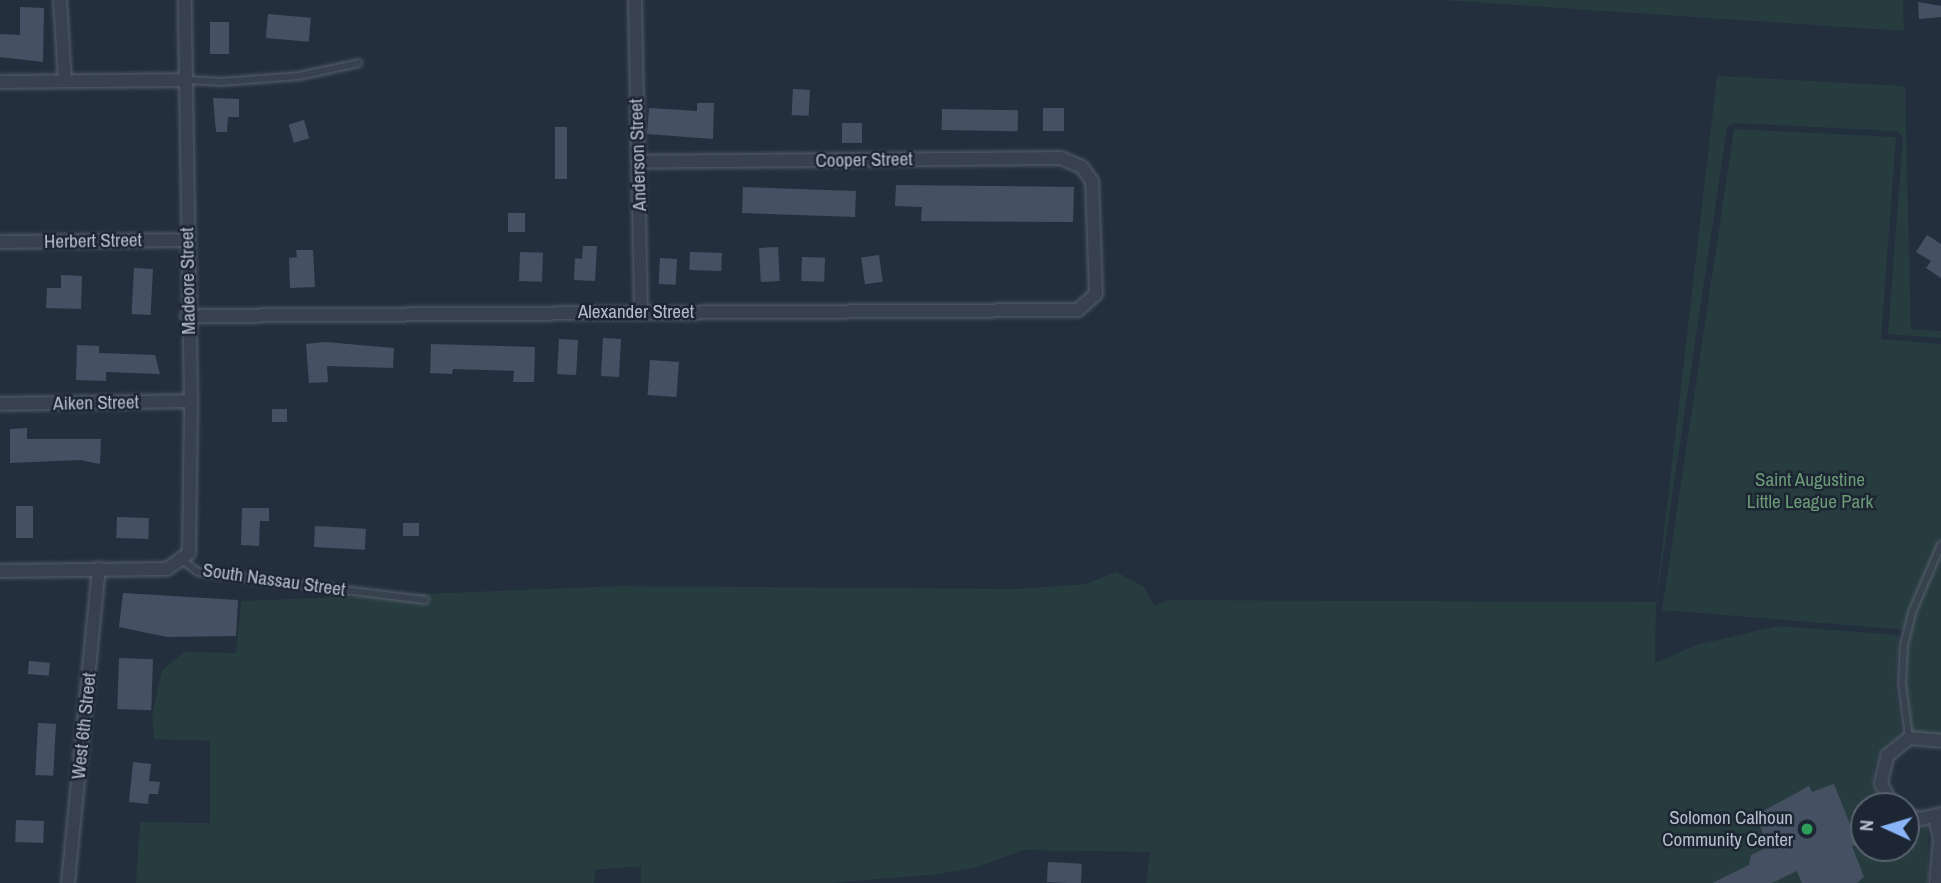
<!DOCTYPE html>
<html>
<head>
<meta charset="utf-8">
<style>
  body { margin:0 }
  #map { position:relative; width:1941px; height:883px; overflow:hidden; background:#242f3e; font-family:"Archivo Narrow",sans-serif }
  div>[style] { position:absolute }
  .green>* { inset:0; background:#263c3f }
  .building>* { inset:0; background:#455162; transform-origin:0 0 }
  .roads { filter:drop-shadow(0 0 2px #565f6c) drop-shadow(0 0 2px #565f6c) }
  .service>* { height:6px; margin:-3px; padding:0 3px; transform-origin:3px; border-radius:3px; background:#38414e }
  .minor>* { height:12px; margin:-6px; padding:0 6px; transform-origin:6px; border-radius:6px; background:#38414e }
  .dots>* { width:19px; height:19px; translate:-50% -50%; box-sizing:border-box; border:4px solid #1d2633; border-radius:50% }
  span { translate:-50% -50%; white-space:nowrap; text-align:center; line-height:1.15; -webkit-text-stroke:5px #1d2633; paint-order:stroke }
  .street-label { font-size:19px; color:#b4bcc9 }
  .park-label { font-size:19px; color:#6b9a76 }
  .poi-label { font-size:19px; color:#b4bcc9 }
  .right { translate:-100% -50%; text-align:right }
  .north { position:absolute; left:1850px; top:792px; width:70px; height:70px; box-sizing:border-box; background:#1d2633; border:2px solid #59626f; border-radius:50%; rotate:274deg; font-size:19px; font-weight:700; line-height:28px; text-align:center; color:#b4bcc9 }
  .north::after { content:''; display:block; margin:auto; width:24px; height:32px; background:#8ab4f8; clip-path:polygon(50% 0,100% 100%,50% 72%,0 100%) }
</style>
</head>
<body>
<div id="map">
  <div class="green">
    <div style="clip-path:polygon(1443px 0,1903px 0,1904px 31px,1574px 9px)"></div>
    <div style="clip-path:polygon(1717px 76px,1905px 86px,1911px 329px,1941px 331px,1941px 338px,1888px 334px,1903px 137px,1897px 131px,1734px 123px,1727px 128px,1656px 604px,1655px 663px,1696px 645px,1778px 626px,1899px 635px,1895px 683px,1902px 734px,1879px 753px,1874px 768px,1873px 783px,1883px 806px,1864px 806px,1864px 848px,1906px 848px,1906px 823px,1928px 825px,1928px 883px,1146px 883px,1150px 852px,1024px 850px,977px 867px,939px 874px,831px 883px,641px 883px,641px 866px,595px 870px,594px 883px,136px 883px,140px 822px,210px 823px,210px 741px,154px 739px,152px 715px,162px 671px,184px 652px,236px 653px,241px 601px,621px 586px,1015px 589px,1086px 584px,1116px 572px,1143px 586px,1155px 606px,1167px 600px,1656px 602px)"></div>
    <div style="clip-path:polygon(1734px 129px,1896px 137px,1881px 339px,1941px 344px,1941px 741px,1909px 738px,1902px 683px,1908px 630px,1662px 610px)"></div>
  </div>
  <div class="building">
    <div style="clip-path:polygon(1918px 2px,1941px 6px,1941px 17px,1919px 19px)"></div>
    <div style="clip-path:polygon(20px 7px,44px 8px,43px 62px,0 57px,0 34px,20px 35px)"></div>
    <div style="left:268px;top:14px;width:43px;height:24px;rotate:5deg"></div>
    <div style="left:210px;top:22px;width:19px;height:32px"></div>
    <div style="left:793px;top:89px;width:17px;height:26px;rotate:3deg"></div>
    <div style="clip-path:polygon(213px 98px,239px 99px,239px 117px,228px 117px,227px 132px,216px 132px)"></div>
    <div style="clip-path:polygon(697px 103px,714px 103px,713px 139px,647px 134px,649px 108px,697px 111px)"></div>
    <div style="left:1043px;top:108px;width:21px;height:23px"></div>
    <div style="left:942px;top:109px;width:76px;height:21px;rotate:1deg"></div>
    <div style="left:304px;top:120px;width:19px;height:16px;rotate:74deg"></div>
    <div style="left:842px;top:123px;width:20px;height:20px"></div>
    <div style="left:555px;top:127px;width:12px;height:52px"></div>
    <div style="clip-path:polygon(896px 185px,1074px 187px,1073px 222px,921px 221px,922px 207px,895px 206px)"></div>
    <div style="left:743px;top:187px;width:113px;height:26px;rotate:2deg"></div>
    <div style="left:508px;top:213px;width:17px;height:19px"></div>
    <div style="clip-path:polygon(1927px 235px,1941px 244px,1941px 278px,1926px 268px,1931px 261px,1916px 252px)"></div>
    <div style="clip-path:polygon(583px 246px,597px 246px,595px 281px,574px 280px,575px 258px,582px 259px)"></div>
    <div style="left:778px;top:247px;width:34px;height:19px;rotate:87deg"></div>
    <div style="clip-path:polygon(296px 250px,313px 250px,315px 287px,290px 288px,289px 258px,297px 257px)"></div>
    <div style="left:520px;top:252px;width:23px;height:29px;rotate:2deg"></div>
    <div style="left:690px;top:252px;width:32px;height:18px;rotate:2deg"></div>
    <div style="left:879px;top:255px;width:27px;height:18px;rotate:82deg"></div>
    <div style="left:802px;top:257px;width:23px;height:24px;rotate:2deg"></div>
    <div style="left:660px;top:258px;width:17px;height:26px;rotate:3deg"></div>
    <div style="left:134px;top:268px;width:19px;height:46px;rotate:3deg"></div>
    <div style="clip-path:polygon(61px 275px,82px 276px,81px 309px,46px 308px,47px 288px,61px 288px)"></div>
    <div style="left:603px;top:338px;width:18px;height:38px;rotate:3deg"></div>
    <div style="left:559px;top:339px;width:19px;height:35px;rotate:3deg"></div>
    <div style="clip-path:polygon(325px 342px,394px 348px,393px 368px,327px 366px,328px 382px,309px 383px,306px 344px)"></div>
    <div style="clip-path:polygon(431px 344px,535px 347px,534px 382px,513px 382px,514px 371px,453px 369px,452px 374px,430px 373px)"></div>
    <div style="clip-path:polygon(77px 345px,99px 346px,99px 353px,155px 355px,160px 374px,106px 372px,106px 381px,76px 380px)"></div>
    <div style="left:650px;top:360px;width:29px;height:35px;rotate:4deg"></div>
    <div style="left:287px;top:409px;width:13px;height:15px;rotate:90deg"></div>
    <div style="clip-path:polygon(27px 428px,27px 439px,101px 439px,100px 464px,80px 460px,10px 463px,10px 429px)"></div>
    <div style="left:16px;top:506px;width:17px;height:32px"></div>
    <div style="clip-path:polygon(242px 508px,269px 508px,269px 521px,260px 521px,259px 546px,241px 545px)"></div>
    <div style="left:117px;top:517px;width:32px;height:21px;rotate:2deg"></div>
    <div style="left:403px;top:523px;width:16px;height:13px"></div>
    <div style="left:315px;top:526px;width:51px;height:21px;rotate:3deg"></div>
    <div style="clip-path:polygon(123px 593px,238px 600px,236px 636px,167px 637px,119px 627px)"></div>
    <div style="left:119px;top:658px;width:34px;height:51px;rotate:2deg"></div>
    <div style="left:29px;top:661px;width:21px;height:13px;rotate:5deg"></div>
    <div style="left:38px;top:723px;width:18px;height:52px;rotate:3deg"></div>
    <div style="clip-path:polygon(133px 762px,151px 764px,149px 781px,160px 782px,158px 794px,149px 794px,148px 804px,129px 802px)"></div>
    <div style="clip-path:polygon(1834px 784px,1858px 844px,1852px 846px,1864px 877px,1857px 883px,1802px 883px,1797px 871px,1772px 883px,1712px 883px,1749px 865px,1751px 855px,1768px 847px,1756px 815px,1809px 786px,1812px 792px)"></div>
    <div style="left:16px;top:820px;width:28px;height:22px;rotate:2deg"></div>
    <div style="left:1048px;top:862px;width:34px;height:20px;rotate:3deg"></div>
  </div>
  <div class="roads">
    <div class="service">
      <div style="left:187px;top:80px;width:33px;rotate:3deg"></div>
      <div style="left:220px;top:82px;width:79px;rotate:-4.3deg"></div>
      <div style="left:299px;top:76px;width:61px;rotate:-12.2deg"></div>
      <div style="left:183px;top:561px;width:19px;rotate:36deg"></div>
      <div style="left:198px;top:572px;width:229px;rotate:7deg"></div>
      <div style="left:1909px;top:738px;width:55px;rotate:-97.3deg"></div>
      <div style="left:1902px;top:683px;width:38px;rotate:-87deg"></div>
      <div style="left:1904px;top:645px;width:36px;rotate:-76deg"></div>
      <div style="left:1913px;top:610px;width:71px;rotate:-66.7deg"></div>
    </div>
    <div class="minor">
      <div style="left:60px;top:0;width:81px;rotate:86.5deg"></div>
      <div style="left:635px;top:0;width:311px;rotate:88.9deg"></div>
      <div style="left:0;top:82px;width:187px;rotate:-0.6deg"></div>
      <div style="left:0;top:242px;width:187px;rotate:-0.6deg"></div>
      <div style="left:187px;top:316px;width:891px;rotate:-0.39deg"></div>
      <div style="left:1078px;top:310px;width:24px;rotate:-42deg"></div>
      <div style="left:1096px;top:294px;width:113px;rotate:-92deg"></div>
      <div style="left:1092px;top:181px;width:17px;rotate:-126deg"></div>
      <div style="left:1082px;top:167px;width:23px;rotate:-157deg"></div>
      <div style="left:1061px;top:158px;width:423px;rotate:179.5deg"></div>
      <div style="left:0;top:404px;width:191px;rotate:-0.9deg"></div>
      <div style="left:0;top:571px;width:167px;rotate:-0.7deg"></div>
      <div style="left:167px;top:569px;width:27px;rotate:-36deg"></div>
      <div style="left:189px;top:553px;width:152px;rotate:-89.2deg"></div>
      <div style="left:191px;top:401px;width:401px;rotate:-90.9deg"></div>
      <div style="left:1893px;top:806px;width:26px;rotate:-118deg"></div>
      <div style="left:1881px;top:783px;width:28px;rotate:-77deg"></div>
      <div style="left:1887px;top:756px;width:28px;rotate:-39deg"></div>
      <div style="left:1909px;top:738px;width:32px;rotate:5deg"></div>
      <div style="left:1906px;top:815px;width:16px;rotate:15deg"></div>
      <div style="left:1921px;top:819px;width:21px;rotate:-14deg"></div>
      <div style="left:1935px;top:817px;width:22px;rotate:77deg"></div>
      <div style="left:1940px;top:838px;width:45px;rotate:95.1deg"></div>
      <div style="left:68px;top:883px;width:316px;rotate:-84.4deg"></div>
    </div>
  </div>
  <div class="dots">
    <div style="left:1807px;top:829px;background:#2e9e5b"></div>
  </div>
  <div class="street-label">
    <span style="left:638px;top:155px;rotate:-92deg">Anderson Street</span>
    <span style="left:864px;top:160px;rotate:-1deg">Cooper Street</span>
    <span style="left:93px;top:241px;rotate:-1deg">Herbert Street</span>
    <span style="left:188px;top:281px;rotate:-91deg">Madeore Street</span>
    <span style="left:636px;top:312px">Alexander Street</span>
    <span style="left:96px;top:403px;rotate:-1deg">Aiken Street</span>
    <span style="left:274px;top:580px;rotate:8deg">South Nassau Street</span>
    <span style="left:84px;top:726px;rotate:-84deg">West 6th Street</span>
  </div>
  <div class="park-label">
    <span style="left:1810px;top:491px">Saint Augustine<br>Little League Park</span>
  </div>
  <div class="poi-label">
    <span class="right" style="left:1793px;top:829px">Solomon Calhoun<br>Community Center</span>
  </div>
  <div class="north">N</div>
</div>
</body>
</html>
